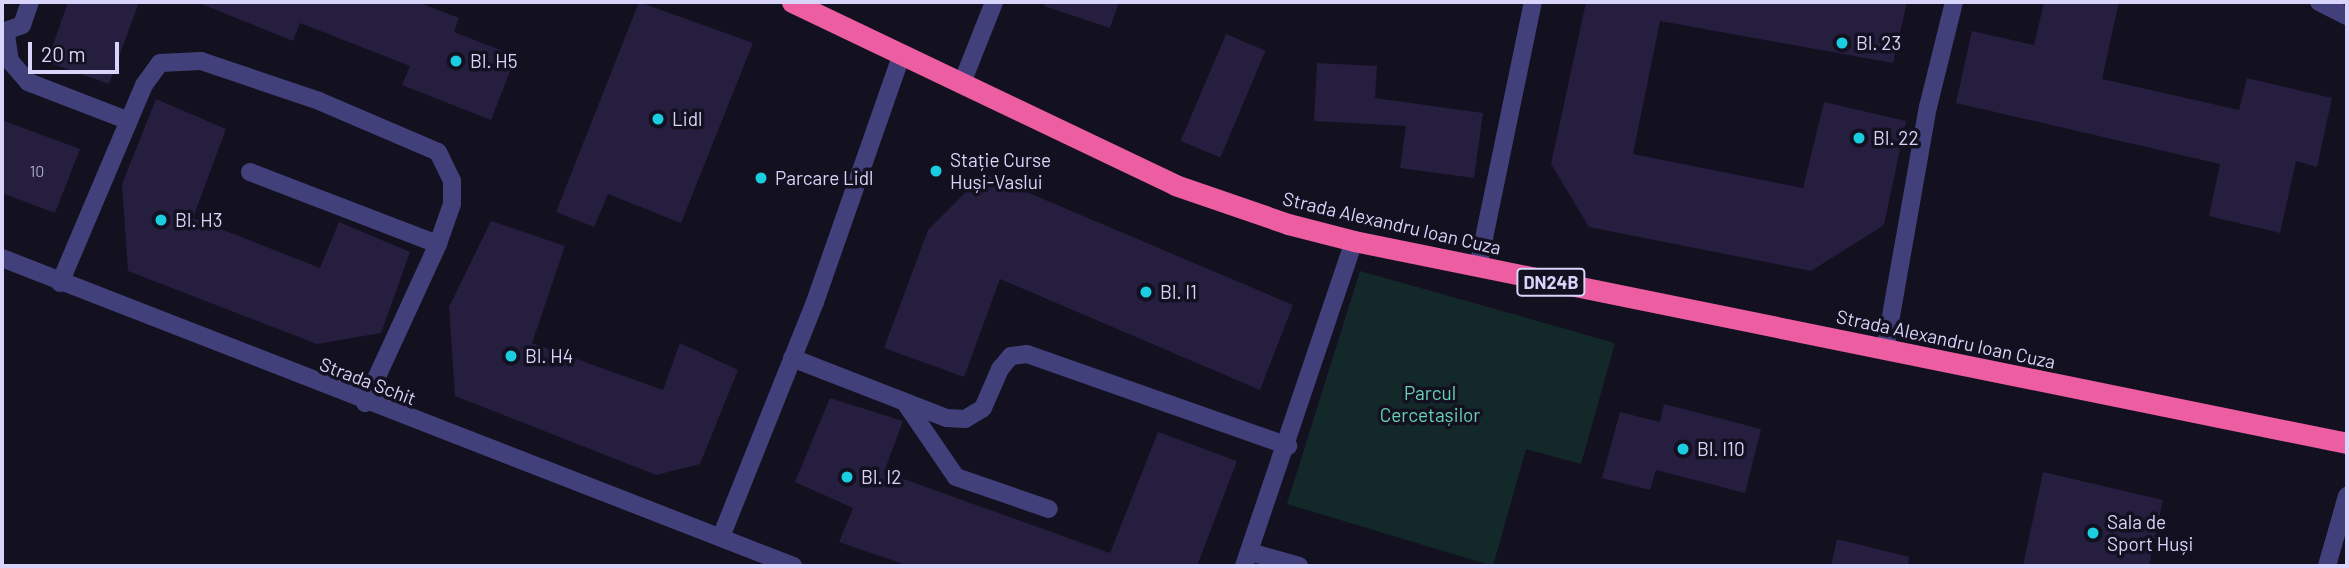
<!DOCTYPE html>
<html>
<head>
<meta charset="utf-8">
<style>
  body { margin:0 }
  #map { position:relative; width:2349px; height:568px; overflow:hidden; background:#131020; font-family:Barlow,sans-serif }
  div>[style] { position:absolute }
  .green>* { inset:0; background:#132929 }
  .building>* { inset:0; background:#251e3f; transform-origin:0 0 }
  .minor>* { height:18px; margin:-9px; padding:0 9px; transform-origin:9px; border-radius:9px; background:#42407a }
  .highway>* { height:21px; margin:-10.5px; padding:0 10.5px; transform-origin:10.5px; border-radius:10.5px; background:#ec5da2 }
  .dots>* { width:19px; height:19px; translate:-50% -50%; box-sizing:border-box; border:4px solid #131020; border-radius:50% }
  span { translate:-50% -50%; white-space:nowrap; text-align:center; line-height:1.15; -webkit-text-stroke:7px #131020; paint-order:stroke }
  .number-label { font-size:16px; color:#aba6cb }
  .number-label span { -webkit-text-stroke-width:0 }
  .shield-label span { padding:2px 5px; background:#131020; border:2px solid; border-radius:5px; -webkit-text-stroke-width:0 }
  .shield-label { font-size:18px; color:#d8d4fa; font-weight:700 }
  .poi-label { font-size:19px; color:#d8d4fa }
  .left { translate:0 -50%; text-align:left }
  .street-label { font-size:19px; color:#d8d4fa }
  .park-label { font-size:19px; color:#68d2b7 }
  .frame { position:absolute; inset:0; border:4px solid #d8d4fa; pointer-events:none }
  .scale { position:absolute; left:28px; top:42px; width:91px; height:32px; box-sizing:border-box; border:4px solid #d8d4fa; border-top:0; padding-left:9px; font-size:21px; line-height:24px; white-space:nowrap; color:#d8d4fa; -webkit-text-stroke:5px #131020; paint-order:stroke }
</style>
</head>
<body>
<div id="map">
  <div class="green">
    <div style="clip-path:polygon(1360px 271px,1615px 343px,1581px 464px,1526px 449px,1493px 566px,1287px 504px)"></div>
  </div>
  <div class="building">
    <div style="clip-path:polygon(68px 2px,139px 2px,109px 84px,47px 62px)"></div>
    <div style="clip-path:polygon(197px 2px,417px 2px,459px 18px,454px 32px,516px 56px,491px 120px,402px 85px,410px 66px,300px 23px,293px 41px)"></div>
    <div style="clip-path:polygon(639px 2px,753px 43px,681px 223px,608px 194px,594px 227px,556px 212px)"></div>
    <div style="clip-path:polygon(1045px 2px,1119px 2px,1110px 28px,1044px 6px)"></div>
    <div style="clip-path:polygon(1586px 2px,1907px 2px,1893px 63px,1660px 21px,1633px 154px,1803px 188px,1824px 102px,1906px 121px,1884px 225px,1811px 271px,1589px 227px,1551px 164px)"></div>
    <div style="clip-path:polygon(2044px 2px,2119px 2px,2102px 79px,2239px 110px,2247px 78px,2332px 98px,2317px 167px,2296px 161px,2280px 233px,2209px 216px,2220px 164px,1956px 103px,1972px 31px,2034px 45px)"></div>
    <div style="left:1226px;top:34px;width:43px;height:116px;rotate:23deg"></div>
    <div style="clip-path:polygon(1317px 63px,1377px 66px,1375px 98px,1483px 113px,1474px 178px,1400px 168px,1406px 126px,1314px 121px)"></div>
    <div style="clip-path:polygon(156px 99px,226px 129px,193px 218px,320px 268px,339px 222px,410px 252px,381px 333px,317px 344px,128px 271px,122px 184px)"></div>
    <div style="clip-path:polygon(2px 120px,80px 149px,55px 213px,2px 193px)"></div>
    <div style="clip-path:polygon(984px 174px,1293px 305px,1260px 390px,1000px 279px,964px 377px,884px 348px,928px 230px)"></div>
    <div style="clip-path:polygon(491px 221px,565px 246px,532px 343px,663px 390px,680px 343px,738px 370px,700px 464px,656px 475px,455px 396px,449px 307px)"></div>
    <div style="clip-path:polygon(830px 398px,903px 421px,884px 472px,1110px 553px,1158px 432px,1237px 461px,1197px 566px,909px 566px,839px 542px,853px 508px,795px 482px)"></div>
    <div style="clip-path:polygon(1664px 404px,1761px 429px,1745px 493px,1656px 470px,1650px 490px,1602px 478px,1620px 412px,1660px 422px)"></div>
    <div style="clip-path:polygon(2043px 472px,2163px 500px,2149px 566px,2023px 566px)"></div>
    <div style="clip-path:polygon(1837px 539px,1909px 557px,1908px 566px,1831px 566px)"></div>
  </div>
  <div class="minor">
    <div style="left:2319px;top:2px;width:31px;rotate:27deg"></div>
    <div style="left:2px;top:32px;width:21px;rotate:-19deg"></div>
    <div style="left:22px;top:25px;width:24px;rotate:-71deg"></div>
    <div style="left:6px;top:34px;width:27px;rotate:82deg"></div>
    <div style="left:10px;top:61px;width:28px;rotate:49deg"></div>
    <div style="left:28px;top:82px;width:108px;rotate:21.1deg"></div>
    <div style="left:962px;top:83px;width:87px;rotate:-68.4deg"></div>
    <div style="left:250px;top:172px;width:201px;rotate:21deg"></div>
    <div style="left:2px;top:258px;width:849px;rotate:21.27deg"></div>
    <div style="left:1478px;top:267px;width:271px;rotate:-78.3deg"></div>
    <div style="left:60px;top:283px;width:215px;rotate:-67deg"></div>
    <div style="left:144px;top:85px;width:27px;rotate:-54deg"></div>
    <div style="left:160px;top:63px;width:41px;rotate:-2.8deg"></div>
    <div style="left:201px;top:61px;width:125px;rotate:18.7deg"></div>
    <div style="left:319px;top:101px;width:129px;rotate:23.2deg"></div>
    <div style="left:438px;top:152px;width:32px;rotate:64deg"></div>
    <div style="left:452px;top:181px;width:23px;rotate:90deg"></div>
    <div style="left:452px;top:204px;width:42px;rotate:109.3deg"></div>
    <div style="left:438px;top:244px;width:175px;rotate:114.7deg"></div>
    <div style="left:1885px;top:350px;width:247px;rotate:-80deg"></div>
    <div style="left:1928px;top:107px;width:108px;rotate:-76.1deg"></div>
    <div style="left:792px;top:358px;width:166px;rotate:21.2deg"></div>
    <div style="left:947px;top:418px;width:18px;rotate:3deg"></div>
    <div style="left:965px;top:419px;width:21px;rotate:-31deg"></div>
    <div style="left:983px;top:408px;width:43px;rotate:-66.4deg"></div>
    <div style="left:1000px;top:369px;width:17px;rotate:-50deg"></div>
    <div style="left:1011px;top:356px;width:16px;rotate:-7deg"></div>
    <div style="left:1027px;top:354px;width:277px;rotate:19.4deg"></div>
    <div style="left:906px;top:404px;width:88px;rotate:55.6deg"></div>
    <div style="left:956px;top:477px;width:98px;rotate:19deg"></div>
    <div style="left:721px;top:537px;width:253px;rotate:-68.2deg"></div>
    <div style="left:815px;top:302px;width:263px;rotate:-70.7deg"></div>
    <div style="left:1250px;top:552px;width:51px;rotate:15.9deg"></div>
    <div style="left:1244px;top:566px;width:343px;rotate:-71.3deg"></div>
    <div style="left:2327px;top:566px;width:73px;rotate:-74.1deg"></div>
  </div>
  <div class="highway">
    <div style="left:792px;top:2px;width:424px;rotate:25.5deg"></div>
    <div style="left:1175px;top:185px;width:120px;rotate:19deg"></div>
    <div style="left:1288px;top:224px;width:68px;rotate:14.4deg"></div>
    <div style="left:1354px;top:241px;width:1013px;rotate:11.5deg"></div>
  </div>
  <div class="dots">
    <div style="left:1842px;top:43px;background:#1acde0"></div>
    <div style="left:456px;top:61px;background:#1acde0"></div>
    <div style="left:658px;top:119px;background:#1acde0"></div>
    <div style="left:1859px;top:138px;background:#1acde0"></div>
    <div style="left:936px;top:171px;background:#1acde0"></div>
    <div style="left:761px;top:178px;background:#1acde0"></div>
    <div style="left:161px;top:220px;background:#1acde0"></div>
    <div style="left:1146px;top:292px;background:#1acde0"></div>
    <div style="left:511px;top:356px;background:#1acde0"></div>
    <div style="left:1683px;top:449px;background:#1acde0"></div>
    <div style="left:847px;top:477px;background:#1acde0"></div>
    <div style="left:2093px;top:533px;background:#1acde0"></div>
  </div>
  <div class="number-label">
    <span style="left:37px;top:171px">10</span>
  </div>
  <div class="shield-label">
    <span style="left:1551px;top:282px">DN24B</span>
  </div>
  <div class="poi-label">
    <span class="left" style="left:1856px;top:43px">Bl. 23</span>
    <span class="left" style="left:470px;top:61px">Bl. H5</span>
    <span class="left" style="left:672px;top:119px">Lidl</span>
    <span class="left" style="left:1873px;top:138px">Bl. 22</span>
    <span class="left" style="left:950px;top:171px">Stație Curse<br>Huși-Vaslui</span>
    <span class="left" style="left:775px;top:178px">Parcare Lidl</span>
    <span class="left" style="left:175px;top:220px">Bl. H3</span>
    <span class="left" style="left:1160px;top:292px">Bl. I1</span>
    <span class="left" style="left:525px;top:356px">Bl. H4</span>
    <span class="left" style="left:1697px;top:449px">Bl. I10</span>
    <span class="left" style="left:861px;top:477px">Bl. I2</span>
    <span class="left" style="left:2107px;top:533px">Sala de<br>Sport Huși</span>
  </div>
  <div class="street-label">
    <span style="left:1392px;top:223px;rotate:13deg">Strada Alexandru Ioan Cuza</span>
    <span style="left:1946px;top:339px;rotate:12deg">Strada Alexandru Ioan Cuza</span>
    <span style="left:368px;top:381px;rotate:21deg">Strada Schit</span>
  </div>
  <div class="park-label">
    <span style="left:1430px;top:404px">Parcul<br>Cercetașilor</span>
  </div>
  <div class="frame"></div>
  <div class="scale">20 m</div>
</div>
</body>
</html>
